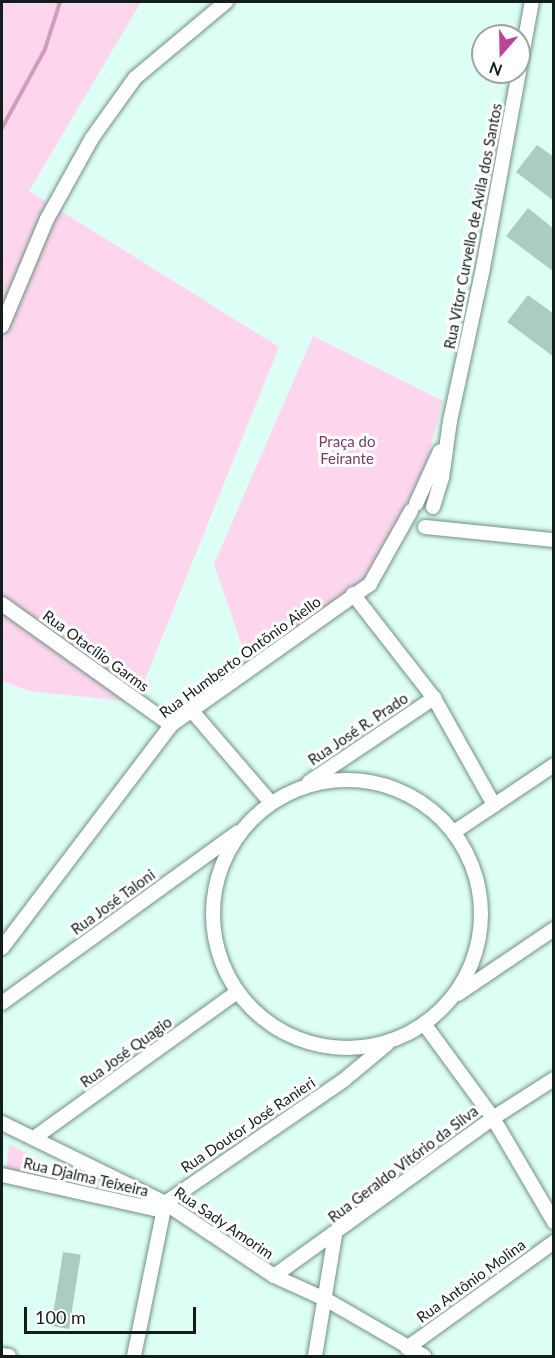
<!DOCTYPE html>
<html>
<head>
<meta charset="utf-8">
<style>
  body { margin:0 }
  #map { position:relative; width:555px; height:1358px; overflow:hidden; background:#ddfef5; font-family:Lato,sans-serif }
  div>[style] { position:absolute }
  .green>* { inset:0; background:#fdd6ed }
  .stream>* { height:4px; margin:-2px; padding:0 2px; transform-origin:2px; border-radius:2px; background:#d39cbe }
  .building>* { inset:0; background:#acccc3; transform-origin:0 0 }
  .roads { filter:drop-shadow(0 0 2px #719088) drop-shadow(0 0 2px #719088) }
  .minor>* { height:14px; margin:-7px; padding:0 7px; transform-origin:7px; border-radius:7px; background:#fff }
  .minor>.ring { margin:-7px; padding:0; box-sizing:content-box; background:none; border:14px solid #fff; border-radius:50% }
  span { translate:-50% -50%; white-space:nowrap; text-align:center; line-height:1.15; -webkit-text-stroke:6px #fff; paint-order:stroke }
  .street-label { font-size:15px; color:#121e1b }
  .park-label { font-size:15px; color:#7b3965 }
  .frame { position:absolute; inset:0; border:3px solid #121e1b; pointer-events:none }
  .north { position:absolute; left:471px; top:24px; width:60px; height:60px; box-sizing:border-box; background:#fff; border:2px solid #a0a5a4; border-radius:50%; rotate:200deg; font-size:16px; font-weight:700; line-height:24px; text-align:center; color:#121e1b }
  .north::after { content:''; display:block; margin:auto; width:21px; height:27px; background:#bc4397; clip-path:polygon(50% 0,100% 100%,50% 72%,0 100%) }
  .scale { position:absolute; left:24px; top:1307px; width:172px; height:27px; box-sizing:border-box; border:3px solid #121e1b; border-top:0; padding-left:8px; font-size:18px; line-height:21px; white-space:nowrap; color:#121e1b; -webkit-text-stroke:4px #fff; paint-order:stroke }
</style>
</head>
<body>
<div id="map">
  <div class="green">
    <div style="clip-path:polygon(2px 2px,141px 2px,29px 191px,279px 347px,136px 702px,29px 691px,2px 681px)"></div>
    <div style="clip-path:polygon(313px 336px,443px 401px,427px 460px,393px 534px,366px 579px,250px 669px,214px 564px)"></div>
    <div style="clip-path:polygon(9px 1144px,117px 1203px,5px 1179px)"></div>
  </div>
  <div class="stream">
    <div style="left:2px;top:128px;width:90px;rotate:-61.4deg"></div>
    <div style="left:45px;top:49px;width:49px;rotate:-72.3deg"></div>
  </div>
  <div class="building">
    <div style="clip-path:polygon(537px 145px,554px 157px,554px 201px,516px 172px)"></div>
    <div style="clip-path:polygon(528px 208px,554px 229px,554px 272px,506px 236px)"></div>
    <div style="clip-path:polygon(528px 295px,554px 314px,554px 357px,507px 322px)"></div>
    <div style="left:63px;top:1252px;width:18px;height:75px;rotate:9deg"></div>
  </div>
  <div class="roads">
    <div class="minor">
      <div style="left:2px;top:326px;width:116px;rotate:-67.2deg"></div>
      <div style="left:47px;top:219px;width:93px;rotate:-60.9deg"></div>
      <div style="left:92px;top:138px;width:74px;rotate:-54.4deg"></div>
      <div style="left:135px;top:78px;width:119px;rotate:-39.9deg"></div>
      <div style="left:416px;top:504px;width:58px;rotate:-65.6deg"></div>
      <div style="left:433px;top:507px;width:30px;rotate:-73deg"></div>
      <div style="left:442px;top:478px;width:58px;rotate:-82deg"></div>
      <div style="left:450px;top:421px;width:157px;rotate:-77.8deg"></div>
      <div style="left:483px;top:268px;width:270px;rotate:-79.6deg"></div>
      <div style="left:425px;top:527px;width:130px;rotate:5.8deg"></div>
      <div style="left:353px;top:594px;width:132px;rotate:52.1deg"></div>
      <div style="left:434px;top:698px;width:123px;rotate:60.7deg"></div>
      <div style="left:2px;top:604px;width:208px;rotate:35.6deg"></div>
      <div style="left:192px;top:711px;width:121px;rotate:49.3deg"></div>
      <div class="ring" style="left:213px;top:780px;width:254px;height:254px"></div>
      <div style="left:309px;top:782px;width:151px;rotate:-33.9deg"></div>
      <div style="left:454px;top:832px;width:120px;rotate:-33.8deg"></div>
      <div style="left:2px;top:948px;width:280px;rotate:-52.8deg"></div>
      <div style="left:171px;top:725px;width:244px;rotate:-35.3deg"></div>
      <div style="left:370px;top:584px;width:84px;rotate:-60.7deg"></div>
      <div style="left:458px;top:994px;width:116px;rotate:-34.1deg"></div>
      <div style="left:2px;top:1003px;width:291px;rotate:-35.9deg"></div>
      <div style="left:425px;top:1025px;width:115px;rotate:53.8deg"></div>
      <div style="left:493px;top:1118px;width:121px;rotate:59.6deg"></div>
      <div style="left:2px;top:1123px;width:182px;rotate:26.1deg"></div>
      <div style="left:165px;top:1203px;width:131px;rotate:33.8deg"></div>
      <div style="left:274px;top:1276px;width:58px;rotate:24.4deg"></div>
      <div style="left:327px;top:1300px;width:112px;rotate:30deg"></div>
      <div style="left:34px;top:1138px;width:250px;rotate:-35.7deg"></div>
      <div style="left:2px;top:1175px;width:165px;rotate:12.6deg"></div>
      <div style="left:274px;top:1276px;width:270px;rotate:-35.8deg"></div>
      <div style="left:493px;top:1118px;width:72px;rotate:-32.6deg"></div>
      <div style="left:407px;top:1348px;width:181px;rotate:-35.8deg"></div>
      <div style="left:2px;top:1355px;width:7px;rotate:8deg"></div>
      <div style="left:134px;top:1356px;width:156px;rotate:-78.5deg"></div>
      <div style="left:165px;top:1203px;width:217px;rotate:-34.5deg"></div>
      <div style="left:344px;top:1080px;width:56px;rotate:-39.9deg"></div>
      <div style="left:315px;top:1356px;width:123px;rotate:-80.6deg"></div>
    </div>
  </div>
  <div class="street-label">
    <span style="left:473px;top:226px;rotate:-79deg">Rua Vitor Curvello de Avila dos Santos</span>
    <span style="left:96px;top:651px;rotate:36deg">Rua Otacílio Garms</span>
    <span style="left:240px;top:657px;rotate:-36deg">Rua Humberto Ontõnio Aiello</span>
    <span style="left:358px;top:729px;rotate:-34deg">Rua José R. Prado</span>
    <span style="left:113px;top:902px;rotate:-36deg">Rua José Taloni</span>
    <span style="left:126px;top:1052px;rotate:-36deg">Rua José Quagio</span>
    <span style="left:248px;top:1125px;rotate:-34deg">Rua Doutor José Ranieri</span>
    <span style="left:403px;top:1164px;rotate:-37deg">Rua Geraldo Vitório da Silva</span>
    <span style="left:86px;top:1177px;rotate:13deg">Rua Djalma Teixeira</span>
    <span style="left:224px;top:1223px;rotate:34deg">Rua Sady Amorim</span>
    <span style="left:471px;top:1281px;rotate:-36deg">Rua Antônio Molina</span>
  </div>
  <div class="park-label">
    <span style="left:347px;top:450px">Praça do<br>Feirante</span>
  </div>
  <div class="frame"></div>
  <div class="north">N</div>
  <div class="scale">100 m</div>
</div>
</body>
</html>
